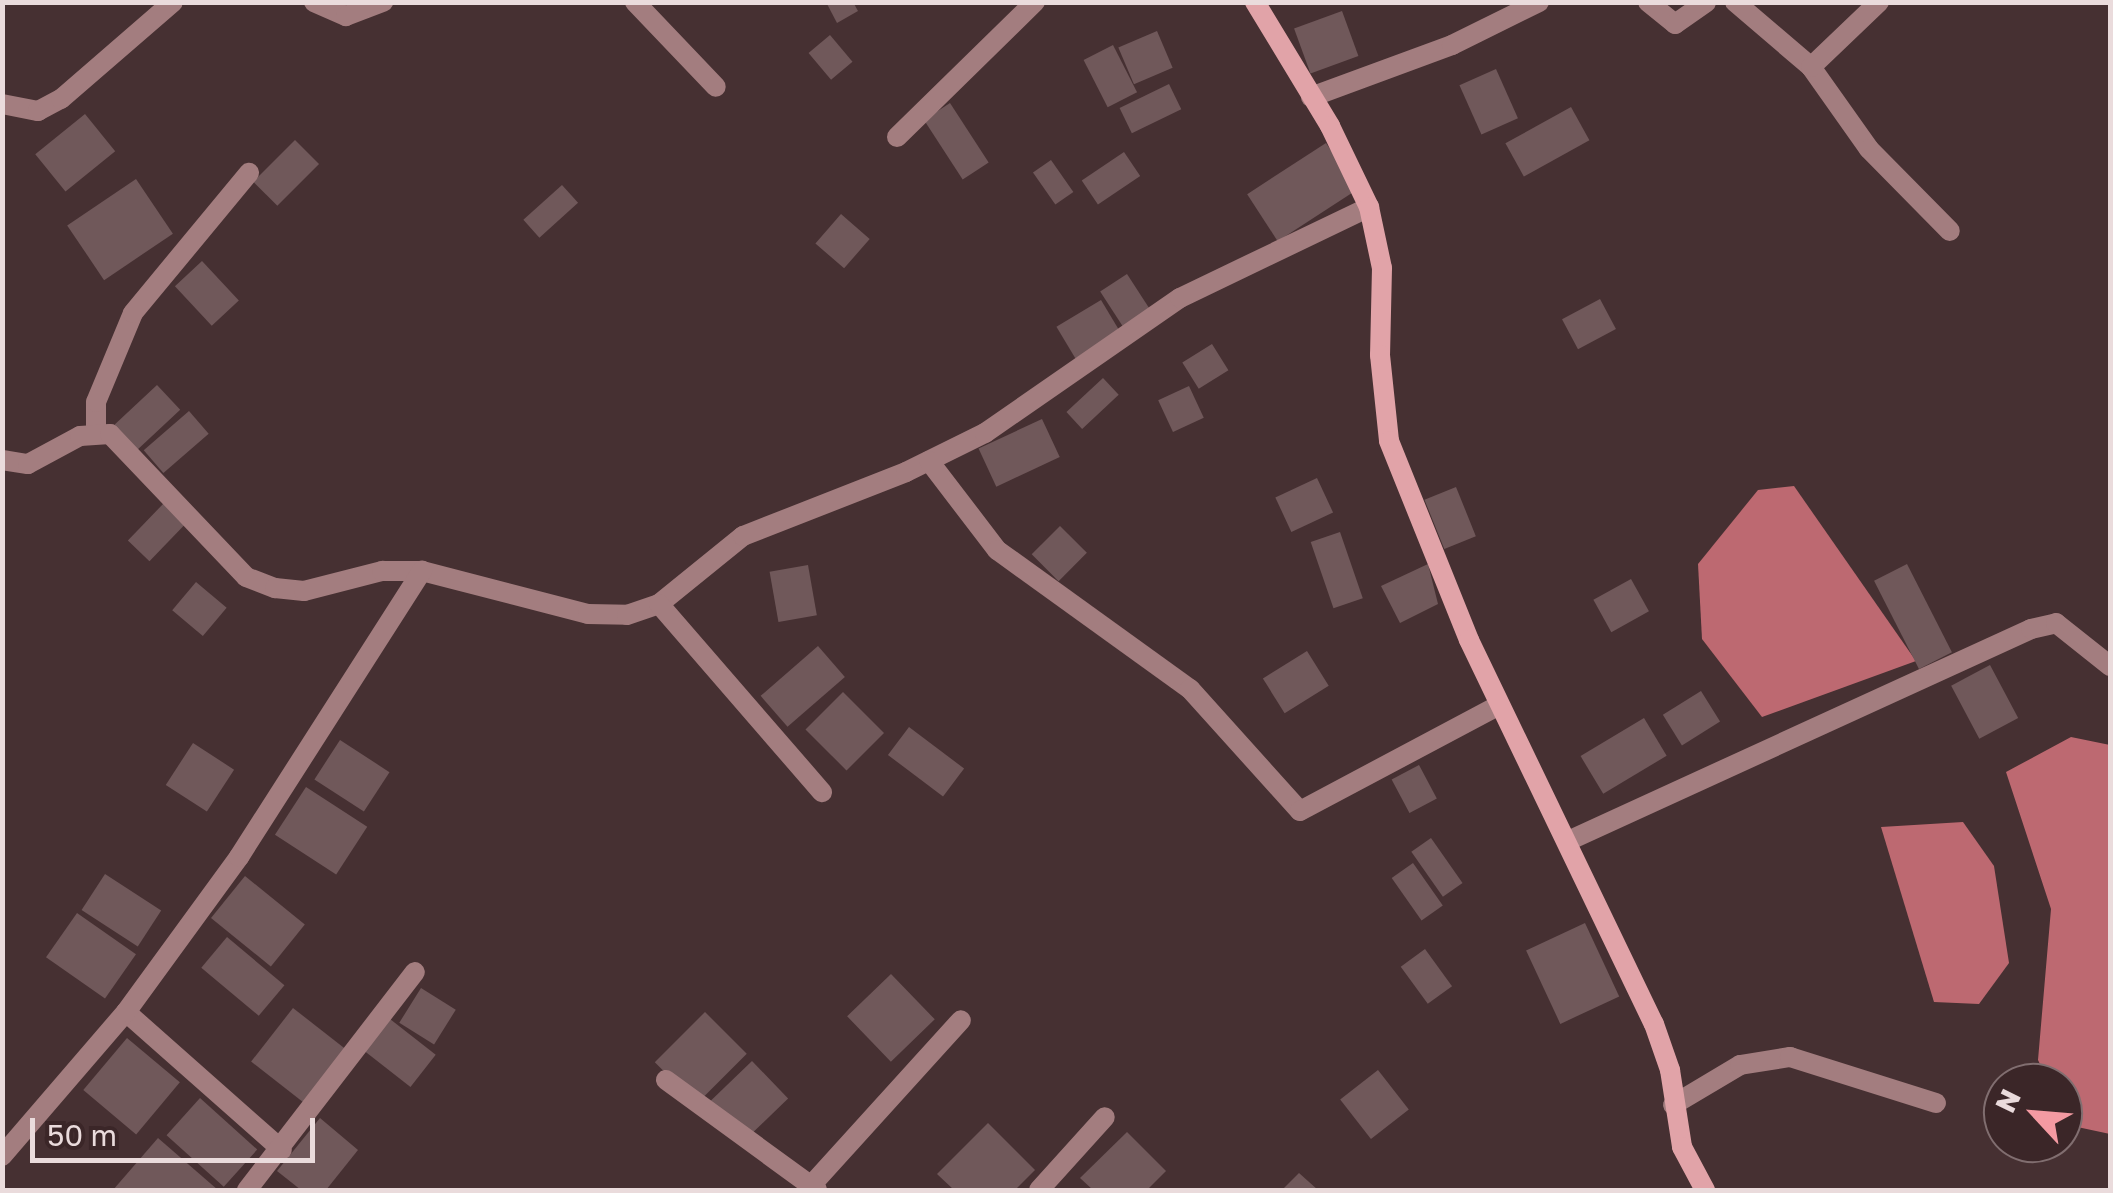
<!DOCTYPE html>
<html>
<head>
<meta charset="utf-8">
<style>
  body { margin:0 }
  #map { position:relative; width:2113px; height:1193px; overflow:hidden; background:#463032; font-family:"Golos Text",sans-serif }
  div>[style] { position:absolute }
  .water>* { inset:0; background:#bd6971 }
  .building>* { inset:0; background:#70585a; transform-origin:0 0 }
  .street>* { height:20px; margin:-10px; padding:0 10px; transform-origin:10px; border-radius:10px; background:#a37d7f }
  .secondary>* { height:20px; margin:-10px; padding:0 10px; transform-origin:10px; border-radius:10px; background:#e1a3a8 }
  span { translate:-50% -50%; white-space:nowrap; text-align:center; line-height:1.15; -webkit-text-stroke:8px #3b2628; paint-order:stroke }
  .frame { position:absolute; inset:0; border:5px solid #eadbdc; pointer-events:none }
  .north { position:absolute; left:1983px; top:1063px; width:100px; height:100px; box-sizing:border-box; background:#3b2628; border:2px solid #816e70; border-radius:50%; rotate:296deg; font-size:28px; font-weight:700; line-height:40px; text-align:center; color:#eadbdc }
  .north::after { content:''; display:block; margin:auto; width:35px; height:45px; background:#f49aa2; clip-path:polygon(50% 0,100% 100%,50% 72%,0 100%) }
  .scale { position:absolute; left:30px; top:1118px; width:285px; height:45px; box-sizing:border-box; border:5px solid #eadbdc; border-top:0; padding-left:12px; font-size:30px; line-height:35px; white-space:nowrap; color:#eadbdc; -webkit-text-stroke:8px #3b2628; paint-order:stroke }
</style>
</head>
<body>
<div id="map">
  <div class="water">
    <div style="clip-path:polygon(1794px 486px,1916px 661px,1762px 717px,1702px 639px,1698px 564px,1758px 490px)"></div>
    <div style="clip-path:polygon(2071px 737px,2110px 745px,2110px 1134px,2068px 1125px,2063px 1083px,2049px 1083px,2038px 1060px,2051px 909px,2006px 772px)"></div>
    <div style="clip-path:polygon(1963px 822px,1994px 866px,2009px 963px,1979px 1004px,1934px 1002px,1881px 827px)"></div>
  </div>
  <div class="building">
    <div style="clip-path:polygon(826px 2px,853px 2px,858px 11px,837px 23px)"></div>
    <div style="left:1342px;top:11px;width:48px;height:51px;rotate:70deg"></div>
    <div style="left:1157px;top:31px;width:40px;height:42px;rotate:67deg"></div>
    <div style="left:830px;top:35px;width:35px;height:28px;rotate:50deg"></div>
    <div style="left:1113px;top:45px;width:53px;height:33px;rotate:63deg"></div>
    <div style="left:1496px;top:69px;width:54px;height:40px;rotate:66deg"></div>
    <div style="left:1169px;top:84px;width:28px;height:55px;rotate:64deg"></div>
    <div style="left:950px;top:103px;width:71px;height:31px;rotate:57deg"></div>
    <div style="left:1571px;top:107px;width:38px;height:75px;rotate:61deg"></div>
    <div style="left:85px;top:114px;width:48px;height:64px;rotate:51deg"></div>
    <div style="left:295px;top:140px;width:34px;height:59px;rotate:45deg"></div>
    <div style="left:1326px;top:143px;width:56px;height:94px;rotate:57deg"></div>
    <div style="left:1124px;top:152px;width:29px;height:51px;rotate:56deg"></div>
    <div style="left:1051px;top:160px;width:39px;height:22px;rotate:55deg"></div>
    <div style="left:136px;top:179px;width:66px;height:83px;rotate:56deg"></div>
    <div style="left:562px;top:185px;width:24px;height:52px;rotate:48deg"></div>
    <div style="left:841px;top:214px;width:38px;height:39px;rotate:41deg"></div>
    <div style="left:202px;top:261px;width:54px;height:37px;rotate:47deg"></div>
    <div style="left:1127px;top:274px;width:45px;height:32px;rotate:57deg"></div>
    <div style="left:1600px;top:299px;width:34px;height:43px;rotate:62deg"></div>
    <div style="left:1101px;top:300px;width:37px;height:52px;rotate:59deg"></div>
    <div style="left:1212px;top:344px;width:31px;height:35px;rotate:58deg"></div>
    <div style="left:1103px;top:378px;width:23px;height:50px;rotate:47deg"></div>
    <div style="left:157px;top:385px;width:34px;height:60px;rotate:47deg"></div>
    <div style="left:1189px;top:386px;width:35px;height:34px;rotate:65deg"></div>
    <div style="left:189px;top:411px;width:30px;height:60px;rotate:49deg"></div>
    <div style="left:1042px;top:419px;width:42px;height:70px;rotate:65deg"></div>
    <div style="left:1317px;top:478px;width:38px;height:46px;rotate:65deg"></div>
    <div style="left:1456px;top:487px;width:53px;height:34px;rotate:68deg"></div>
    <div style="left:164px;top:503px;width:30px;height:52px;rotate:44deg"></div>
    <div style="left:1060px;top:526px;width:38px;height:40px;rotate:45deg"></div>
    <div style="left:1340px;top:532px;width:70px;height:31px;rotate:71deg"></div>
    <div style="clip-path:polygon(1428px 564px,1438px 604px,1400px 623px,1381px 586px)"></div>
    <div style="left:1907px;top:564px;width:99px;height:37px;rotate:63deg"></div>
    <div style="left:808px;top:565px;width:51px;height:39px;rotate:80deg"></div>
    <div style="left:1631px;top:579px;width:37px;height:43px;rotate:61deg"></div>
    <div style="left:196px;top:582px;width:40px;height:37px;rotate:40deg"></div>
    <div style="left:818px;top:646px;width:41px;height:76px;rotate:49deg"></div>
    <div style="left:1307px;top:651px;width:41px;height:52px;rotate:58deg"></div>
    <div style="left:1990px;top:665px;width:60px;height:44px;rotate:62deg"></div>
    <div style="left:1701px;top:691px;width:36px;height:45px;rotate:58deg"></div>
    <div style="left:843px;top:692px;width:58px;height:53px;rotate:45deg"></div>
    <div style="left:1644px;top:718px;width:44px;height:74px;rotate:59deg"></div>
    <div style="left:909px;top:727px;width:69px;height:35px;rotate:37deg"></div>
    <div style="left:340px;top:740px;width:59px;height:47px;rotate:33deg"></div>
    <div style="left:193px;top:743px;width:49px;height:50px;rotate:33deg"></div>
    <div style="left:1419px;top:765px;width:38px;height:31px;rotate:62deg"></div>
    <div style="left:306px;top:787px;width:73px;height:57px;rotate:33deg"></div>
    <div style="left:1431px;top:838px;width:55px;height:24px;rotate:55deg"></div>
    <div style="left:1413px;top:863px;width:52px;height:26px;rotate:55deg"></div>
    <div style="left:105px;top:874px;width:67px;height:43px;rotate:33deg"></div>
    <div style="left:245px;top:876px;width:77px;height:54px;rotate:39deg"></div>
    <div style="left:77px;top:913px;width:72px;height:54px;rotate:35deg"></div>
    <div style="left:1585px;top:923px;width:81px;height:65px;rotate:65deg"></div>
    <div style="left:227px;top:937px;width:75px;height:40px;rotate:40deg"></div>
    <div style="left:1425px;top:949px;width:46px;height:30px;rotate:54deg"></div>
    <div style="left:891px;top:974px;width:63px;height:61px;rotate:46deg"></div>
    <div style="left:421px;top:988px;width:41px;height:41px;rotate:32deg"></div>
    <div style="left:293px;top:1008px;width:71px;height:68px;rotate:38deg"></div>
    <div style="left:705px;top:1012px;width:59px;height:71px;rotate:45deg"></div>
    <div style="left:390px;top:1019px;width:58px;height:41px;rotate:38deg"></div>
    <div style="left:127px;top:1038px;width:69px;height:68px;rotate:40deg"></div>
    <div style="left:752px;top:1061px;width:52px;height:61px;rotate:46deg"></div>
    <div style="left:1378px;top:1070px;width:50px;height:48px;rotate:52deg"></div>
    <div style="left:200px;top:1098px;width:77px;height:50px;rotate:42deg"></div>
    <div style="clip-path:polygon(320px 1118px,358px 1150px,326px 1190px,301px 1190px,277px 1171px)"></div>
    <div style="clip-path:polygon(988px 1123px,1035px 1170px,1015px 1190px,954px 1190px,937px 1174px)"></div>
    <div style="clip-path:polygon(1127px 1132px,1166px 1171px,1147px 1190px,1093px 1190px,1080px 1178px)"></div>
    <div style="clip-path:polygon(158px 1138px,218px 1190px,113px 1190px)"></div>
    <div style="clip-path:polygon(1299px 1173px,1318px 1190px,1282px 1190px)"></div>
  </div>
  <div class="street">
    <div style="left:314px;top:2px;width:35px;rotate:24deg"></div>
    <div style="left:346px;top:16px;width:40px;rotate:-21deg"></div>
    <div style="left:635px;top:2px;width:117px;rotate:46.4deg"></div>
    <div style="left:1648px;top:2px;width:35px;rotate:39deg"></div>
    <div style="left:1675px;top:24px;width:38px;rotate:-35deg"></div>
    <div style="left:1735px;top:2px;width:100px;rotate:40.5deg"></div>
    <div style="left:1811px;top:67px;width:100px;rotate:54.7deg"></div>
    <div style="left:1869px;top:149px;width:115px;rotate:45.4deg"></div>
    <div style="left:1811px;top:67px;width:94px;rotate:-43.7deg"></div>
    <div style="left:1311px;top:97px;width:150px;rotate:-20.2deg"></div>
    <div style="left:1452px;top:45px;width:97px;rotate:-26.3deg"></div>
    <div style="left:2px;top:104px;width:37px;rotate:11deg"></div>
    <div style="left:38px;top:111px;width:26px;rotate:-28deg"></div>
    <div style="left:61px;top:99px;width:148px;rotate:-40.9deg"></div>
    <div style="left:897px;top:137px;width:193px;rotate:-44.4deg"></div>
    <div style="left:96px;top:431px;width:29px;rotate:-90deg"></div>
    <div style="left:96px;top:402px;width:96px;rotate:-67.4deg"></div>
    <div style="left:133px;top:313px;width:182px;rotate:-50.4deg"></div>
    <div style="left:2px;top:460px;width:26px;rotate:9deg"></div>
    <div style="left:28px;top:464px;width:59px;rotate:-28.3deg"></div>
    <div style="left:80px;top:436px;width:30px;rotate:-4deg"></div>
    <div style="left:110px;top:434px;width:197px;rotate:46.4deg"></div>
    <div style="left:246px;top:577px;width:31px;rotate:21deg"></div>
    <div style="left:275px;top:588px;width:29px;rotate:6deg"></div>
    <div style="left:304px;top:591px;width:81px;rotate:-14.4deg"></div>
    <div style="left:382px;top:571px;width:40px"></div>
    <div style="left:422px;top:571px;width:171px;rotate:14.5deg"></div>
    <div style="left:588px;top:614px;width:39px;rotate:1deg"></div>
    <div style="left:627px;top:615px;width:34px;rotate:-19deg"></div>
    <div style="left:659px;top:604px;width:108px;rotate:-39deg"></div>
    <div style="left:743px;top:536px;width:175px;rotate:-21.4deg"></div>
    <div style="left:906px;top:472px;width:88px;rotate:-26.3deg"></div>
    <div style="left:985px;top:433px;width:237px;rotate:-34.7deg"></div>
    <div style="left:1180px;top:298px;width:210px;rotate:-25.7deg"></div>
    <div style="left:929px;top:461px;width:112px;rotate:52.6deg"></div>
    <div style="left:997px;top:550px;width:238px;rotate:35.8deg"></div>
    <div style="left:1190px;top:689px;width:164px;rotate:48deg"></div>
    <div style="left:1300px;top:811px;width:225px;rotate:-28deg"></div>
    <div style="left:659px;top:604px;width:249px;rotate:49.1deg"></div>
    <div style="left:1568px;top:841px;width:509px;rotate:-24.6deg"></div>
    <div style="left:2031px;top:629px;width:26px;rotate:-13deg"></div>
    <div style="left:2056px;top:623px;width:69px;rotate:38.5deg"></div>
    <div style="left:126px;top:1012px;width:208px;rotate:41.5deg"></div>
    <div style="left:666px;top:1080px;width:187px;rotate:36.1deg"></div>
    <div style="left:1673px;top:1105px;width:78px;rotate:-30.8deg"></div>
    <div style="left:1740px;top:1065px;width:51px;rotate:-9.1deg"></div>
    <div style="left:1790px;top:1057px;width:153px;rotate:17.5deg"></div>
    <div style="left:2px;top:1156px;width:190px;rotate:-49.3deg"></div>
    <div style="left:126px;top:1012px;width:192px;rotate:-53.9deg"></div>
    <div style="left:239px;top:857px;width:340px;rotate:-57.4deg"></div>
    <div style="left:247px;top:1190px;width:275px;rotate:-52.4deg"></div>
    <div style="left:807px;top:1190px;width:229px;rotate:-47.8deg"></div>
    <div style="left:1039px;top:1190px;width:98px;rotate:-47.9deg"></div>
  </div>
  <div class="secondary">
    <div style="left:1255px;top:2px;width:145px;rotate:58.8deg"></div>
    <div style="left:1330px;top:126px;width:90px;rotate:64.3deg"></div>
    <div style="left:1369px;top:207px;width:62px;rotate:78deg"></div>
    <div style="left:1382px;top:268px;width:87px;rotate:91.3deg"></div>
    <div style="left:1380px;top:355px;width:86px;rotate:84deg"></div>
    <div style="left:1389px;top:441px;width:214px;rotate:68.1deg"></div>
    <div style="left:1469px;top:640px;width:426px;rotate:64.3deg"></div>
    <div style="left:1654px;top:1024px;width:49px;rotate:70.8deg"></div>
    <div style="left:1670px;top:1070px;width:78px;rotate:81.1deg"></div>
    <div style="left:1682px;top:1147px;width:49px;rotate:61.9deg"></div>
  </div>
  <div class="frame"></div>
  <div class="north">N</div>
  <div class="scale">50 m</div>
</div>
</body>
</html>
